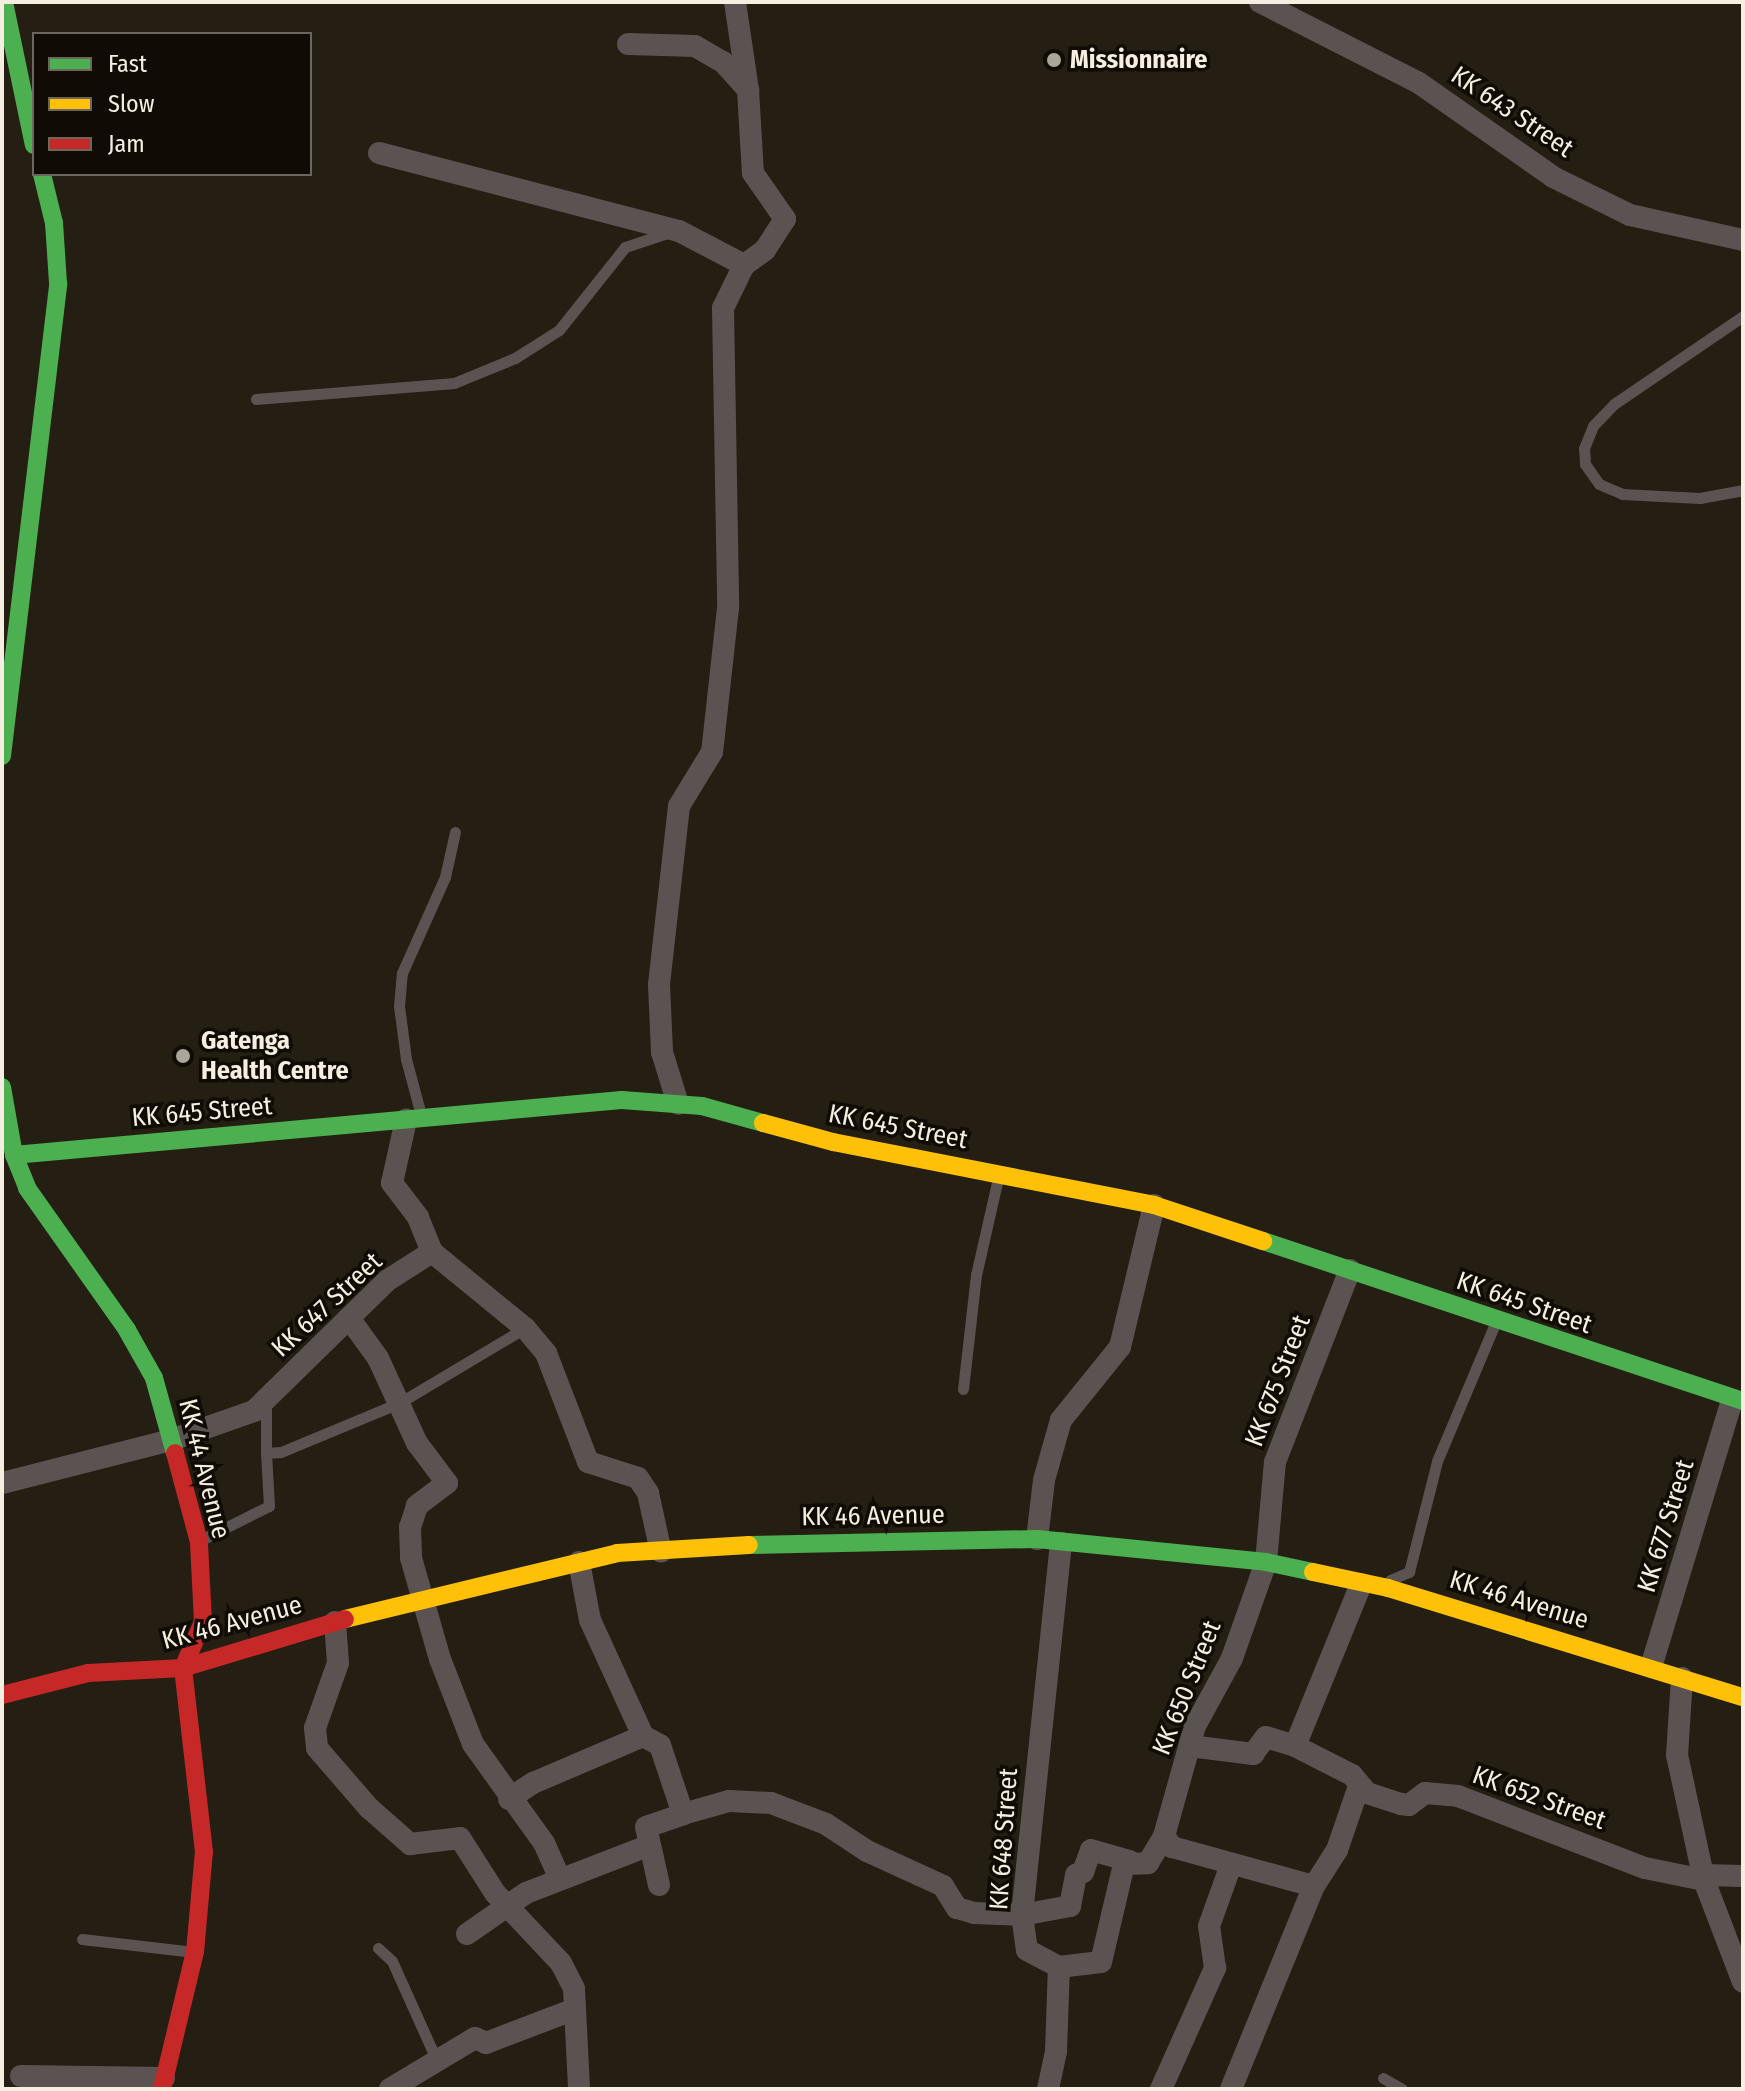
<!DOCTYPE html>
<html>
<head>
<meta charset="utf-8">
<style>
  body { margin:0 }
  #map { position:relative; width:1745px; height:2091px; overflow:hidden; background:#241e13; font-family:"Fira Sans Condensed",sans-serif }
  div>[style] { position:absolute }
  .lane>* { height:11px; margin:-5.5px; padding:0 5.5px; transform-origin:5.5px; border-radius:5.5px; background:#5b5351 }
  .street>* { height:22px; margin:-11px; padding:0 11px; transform-origin:11px; border-radius:11px; background:#5b5351 }
  .fast>* { height:18px; margin:-9px; padding:0 9px; transform-origin:9px; border-radius:9px; background:#4caf50 }
  .slow>* { height:18px; margin:-9px; padding:0 9px; transform-origin:9px; border-radius:9px; background:#ffc107 }
  .jam>* { height:18px; margin:-9px; padding:0 9px; transform-origin:9px; border-radius:9px; background:#c62828 }
  .dots>* { width:22px; height:22px; translate:-50% -50%; box-sizing:border-box; border:4px solid #100b04; border-radius:50% }
  span { translate:-50% -50%; white-space:nowrap; text-align:center; line-height:1.15; -webkit-text-stroke:7px #100b04; paint-order:stroke }
  .poi-label { font-size:26px; color:#f5eee1; font-weight:700 }
  .left { translate:0 -50%; text-align:left }
  .street-label { font-size:26px; color:#f5eee1 }
  .frame { position:absolute; inset:0; border:4px solid #f5eee1; pointer-events:none }
  .legend { position:absolute; left:32px; top:32px; width:280px; height:144px; box-sizing:border-box; background:#100b04; border:2px solid #6c665c; margin:0; padding:10px 14px; list-style:none; font-size:24px; color:#f5eee1 }
  .legend li { display:flex; align-items:center; gap:16px; height:40px }
  .legend b { width:40px; border:2px solid #6c665c }
</style>
</head>
<body>
<div id="map">
  <div class="lane">
    <div style="left:1743px;top:316px;width:156px;rotate:145.7deg"></div>
    <div style="left:1614px;top:404px;width:30px;rotate:134deg"></div>
    <div style="left:1593px;top:426px;width:24px;rotate:112deg"></div>
    <div style="left:1584px;top:448px;width:16px;rotate:86deg"></div>
    <div style="left:1585px;top:464px;width:24px;rotate:55deg"></div>
    <div style="left:1599px;top:484px;width:25px;rotate:23deg"></div>
    <div style="left:1622px;top:494px;width:78px;rotate:2.9deg"></div>
    <div style="left:1700px;top:498px;width:44px;rotate:-10.5deg"></div>
    <div style="left:256px;top:399px;width:199px;rotate:-4.6deg"></div>
    <div style="left:454px;top:383px;width:66px;rotate:-22.3deg"></div>
    <div style="left:515px;top:358px;width:52px;rotate:-32.5deg"></div>
    <div style="left:559px;top:330px;width:106px;rotate:-51.5deg"></div>
    <div style="left:625px;top:247px;width:47px;rotate:-18.4deg"></div>
    <div style="left:421px;top:1115px;width:58px;rotate:-105deg"></div>
    <div style="left:406px;top:1059px;width:53px;rotate:-97.5deg"></div>
    <div style="left:399px;top:1006px;width:33px;rotate:-85deg"></div>
    <div style="left:402px;top:973px;width:105px;rotate:-65.9deg"></div>
    <div style="left:445px;top:877px;width:46px;rotate:-77.5deg"></div>
    <div style="left:963px;top:1389px;width:115px;rotate:-83.5deg"></div>
    <div style="left:976px;top:1275px;width:104px;rotate:-77.2deg"></div>
    <div style="left:266px;top:1401px;width:52px;rotate:90deg"></div>
    <div style="left:266px;top:1453px;width:15px;rotate:-4deg"></div>
    <div style="left:281px;top:1452px;width:128px;rotate:-22.6deg"></div>
    <div style="left:399px;top:1403px;width:147px;rotate:-30.8deg"></div>
    <div style="left:199px;top:1541px;width:78px;rotate:-26.6deg"></div>
    <div style="left:269px;top:1506px;width:53px;rotate:-93.2deg"></div>
    <div style="left:1390px;top:1580px;width:21px;rotate:-23deg"></div>
    <div style="left:1409px;top:1572px;width:114px;rotate:-75.8deg"></div>
    <div style="left:1437px;top:1461px;width:152px;rotate:-67.1deg"></div>
    <div style="left:82px;top:1939px;width:113px;rotate:6.6deg"></div>
    <div style="left:378px;top:1948px;width:19px;rotate:43deg"></div>
    <div style="left:392px;top:1961px;width:110px;rotate:65.8deg"></div>
    <div style="left:1383px;top:2078px;width:22px;rotate:30deg"></div>
  </div>
  <div class="street">
    <div style="left:735px;top:2px;width:89px;rotate:81.6deg"></div>
    <div style="left:1260px;top:2px;width:178px;rotate:27deg"></div>
    <div style="left:1419px;top:83px;width:164px;rotate:35deg"></div>
    <div style="left:1553px;top:177px;width:86px;rotate:26.3deg"></div>
    <div style="left:1630px;top:215px;width:116px;rotate:12.5deg"></div>
    <div style="left:628px;top:44px;width:67px;rotate:1.7deg"></div>
    <div style="left:695px;top:46px;width:32px;rotate:30deg"></div>
    <div style="left:723px;top:62px;width:38px;rotate:48deg"></div>
    <div style="left:748px;top:90px;width:83px;rotate:86.6deg"></div>
    <div style="left:753px;top:173px;width:56px;rotate:55.2deg"></div>
    <div style="left:785px;top:219px;width:37px;rotate:123deg"></div>
    <div style="left:765px;top:250px;width:26px;rotate:144deg"></div>
    <div style="left:744px;top:265px;width:48px;rotate:116deg"></div>
    <div style="left:723px;top:308px;width:300px;rotate:89deg"></div>
    <div style="left:728px;top:608px;width:145px;rotate:96.3deg"></div>
    <div style="left:712px;top:752px;width:63px;rotate:121.4deg"></div>
    <div style="left:679px;top:806px;width:180px;rotate:96.4deg"></div>
    <div style="left:659px;top:985px;width:67px;rotate:87.4deg"></div>
    <div style="left:662px;top:1052px;width:54px;rotate:72.9deg"></div>
    <div style="left:379px;top:153px;width:310px;rotate:14.6deg"></div>
    <div style="left:679px;top:231px;width:73px;rotate:27.6deg"></div>
    <div style="left:432px;top:1252px;width:120px;rotate:39.3deg"></div>
    <div style="left:525px;top:1328px;width:33px;rotate:50deg"></div>
    <div style="left:546px;top:1353px;width:117px;rotate:68.9deg"></div>
    <div style="left:588px;top:1462px;width:52px;rotate:17.7deg"></div>
    <div style="left:638px;top:1478px;width:18px;rotate:56deg"></div>
    <div style="left:648px;top:1493px;width:60px;rotate:77.6deg"></div>
    <div style="left:349px;top:1318px;width:49px;rotate:54.1deg"></div>
    <div style="left:378px;top:1358px;width:94px;rotate:65.4deg"></div>
    <div style="left:417px;top:1443px;width:50px;rotate:53.1deg"></div>
    <div style="left:447px;top:1483px;width:38px;rotate:143deg"></div>
    <div style="left:417px;top:1506px;width:22px;rotate:108deg"></div>
    <div style="left:410px;top:1527px;width:31px;rotate:88deg"></div>
    <div style="left:411px;top:1558px;width:105px;rotate:74deg"></div>
    <div style="left:440px;top:1659px;width:91px;rotate:68.8deg"></div>
    <div style="left:473px;top:1744px;width:122px;rotate:54.4deg"></div>
    <div style="left:544px;top:1843px;width:39px;rotate:66deg"></div>
    <div style="left:2px;top:1483px;width:178px;rotate:-14.3deg"></div>
    <div style="left:174px;top:1439px;width:85px;rotate:-19.3deg"></div>
    <div style="left:254px;top:1411px;width:187px;rotate:-44.4deg"></div>
    <div style="left:388px;top:1280px;width:52px;rotate:-32.5deg"></div>
    <div style="left:432px;top:1252px;width:38px;rotate:-112deg"></div>
    <div style="left:418px;top:1217px;width:43px;rotate:-127.4deg"></div>
    <div style="left:392px;top:1183px;width:65px;rotate:-77.5deg"></div>
    <div style="left:1037px;top:1539px;width:59px;rotate:-83.2deg"></div>
    <div style="left:1044px;top:1480px;width:62px;rotate:-74.2deg"></div>
    <div style="left:1061px;top:1420px;width:94px;rotate:-51.1deg"></div>
    <div style="left:1120px;top:1347px;width:146px;rotate:-76.5deg"></div>
    <div style="left:1061px;top:1543px;width:374px;rotate:96deg"></div>
    <div style="left:1022px;top:1915px;width:35px;rotate:82deg"></div>
    <div style="left:1027px;top:1950px;width:36px;rotate:28deg"></div>
    <div style="left:1059px;top:1967px;width:42px;rotate:-6.8deg"></div>
    <div style="left:1101px;top:1962px;width:101px;rotate:-76.8deg"></div>
    <div style="left:1124px;top:1864px;width:24px;rotate:-2deg"></div>
    <div style="left:1148px;top:1863px;width:31px;rotate:-59deg"></div>
    <div style="left:1164px;top:1836px;width:114px;rotate:-74.3deg"></div>
    <div style="left:1195px;top:1726px;width:77px;rotate:-61.4deg"></div>
    <div style="left:1232px;top:1658px;width:102px;rotate:-70.5deg"></div>
    <div style="left:1266px;top:1562px;width:100px;rotate:-84.9deg"></div>
    <div style="left:1275px;top:1462px;width:206px;rotate:-68.7deg"></div>
    <div style="left:579px;top:1562px;width:59px;rotate:79.3deg"></div>
    <div style="left:590px;top:1620px;width:128px;rotate:65.4deg"></div>
    <div style="left:643px;top:1736px;width:19px;rotate:28deg"></div>
    <div style="left:660px;top:1745px;width:73px;rotate:71.6deg"></div>
    <div style="left:683px;top:1814px;width:48px;rotate:-15.8deg"></div>
    <div style="left:729px;top:1801px;width:42px;rotate:2.7deg"></div>
    <div style="left:771px;top:1803px;width:59px;rotate:20.9deg"></div>
    <div style="left:826px;top:1824px;width:49px;rotate:33.4deg"></div>
    <div style="left:867px;top:1851px;width:84px;rotate:24.7deg"></div>
    <div style="left:943px;top:1886px;width:26px;rotate:58deg"></div>
    <div style="left:957px;top:1908px;width:18px;rotate:16deg"></div>
    <div style="left:974px;top:1913px;width:48px;rotate:2.4deg"></div>
    <div style="left:1022px;top:1915px;width:49px;rotate:-10.6deg"></div>
    <div style="left:1070px;top:1906px;width:32px;rotate:-79deg"></div>
    <div style="left:1076px;top:1875px;width:8px;rotate:-23deg"></div>
    <div style="left:1083px;top:1872px;width:23px;rotate:-70deg"></div>
    <div style="left:1091px;top:1850px;width:40px;rotate:16deg"></div>
    <div style="left:335px;top:1622px;width:41px;rotate:85.8deg"></div>
    <div style="left:338px;top:1663px;width:69px;rotate:109.5deg"></div>
    <div style="left:315px;top:1728px;width:20px;rotate:84deg"></div>
    <div style="left:317px;top:1748px;width:79px;rotate:49.1deg"></div>
    <div style="left:369px;top:1808px;width:55px;rotate:41.3deg"></div>
    <div style="left:410px;top:1844px;width:50px;rotate:-6.8deg"></div>
    <div style="left:460px;top:1838px;width:65px;rotate:57.5deg"></div>
    <div style="left:495px;top:1893px;width:96px;rotate:46.7deg"></div>
    <div style="left:561px;top:1963px;width:29px;rotate:63deg"></div>
    <div style="left:574px;top:1989px;width:100px;rotate:87.1deg"></div>
    <div style="left:1651px;top:1667px;width:279px;rotate:-73.1deg"></div>
    <div style="left:1682px;top:1678px;width:77px;rotate:93.7deg"></div>
    <div style="left:1677px;top:1755px;width:128px;rotate:77.8deg"></div>
    <div style="left:1704px;top:1880px;width:109px;rotate:69.1deg"></div>
    <div style="left:1190px;top:1746px;width:64px;rotate:7.2deg"></div>
    <div style="left:1253px;top:1754px;width:21px;rotate:-53deg"></div>
    <div style="left:1266px;top:1737px;width:30px;rotate:17deg"></div>
    <div style="left:1295px;top:1746px;width:64px;rotate:27deg"></div>
    <div style="left:1352px;top:1775px;width:23px;rotate:50deg"></div>
    <div style="left:1367px;top:1793px;width:36px;rotate:18deg"></div>
    <div style="left:1401px;top:1804px;width:8px;rotate:7deg"></div>
    <div style="left:1409px;top:1805px;width:20px;rotate:-37deg"></div>
    <div style="left:1425px;top:1793px;width:33px;rotate:5deg"></div>
    <div style="left:1458px;top:1796px;width:200px;rotate:21.1deg"></div>
    <div style="left:1645px;top:1868px;width:60px;rotate:11.5deg"></div>
    <div style="left:1295px;top:1746px;width:175px;rotate:-67.8deg"></div>
    <div style="left:509px;top:1799px;width:29px;rotate:-34deg"></div>
    <div style="left:533px;top:1783px;width:120px;rotate:-23.1deg"></div>
    <div style="left:1164px;top:1836px;width:14px;rotate:54deg"></div>
    <div style="left:1172px;top:1847px;width:147px;rotate:15.4deg"></div>
    <div style="left:1703px;top:1875px;width:40px;rotate:1.4deg"></div>
    <div style="left:659px;top:1885px;width:59px;rotate:-102.6deg"></div>
    <div style="left:646px;top:1827px;width:39px;rotate:-19deg"></div>
    <div style="left:467px;top:1934px;width:72px;rotate:-34.8deg"></div>
    <div style="left:526px;top:1893px;width:131px;rotate:-21.1deg"></div>
    <div style="left:21px;top:2076px;width:143px;rotate:0.8deg"></div>
    <div style="left:390px;top:2089px;width:99px;rotate:-31deg"></div>
    <div style="left:475px;top:2038px;width:12px;rotate:24deg"></div>
    <div style="left:486px;top:2043px;width:95px;rotate:-20.9deg"></div>
    <div style="left:1048px;top:2089px;width:39px;rotate:-78deg"></div>
    <div style="left:1056px;top:2051px;width:84px;rotate:-88deg"></div>
    <div style="left:1161px;top:2089px;width:133px;rotate:-65.9deg"></div>
    <div style="left:1215px;top:1968px;width:42px;rotate:-98.1deg"></div>
    <div style="left:1209px;top:1926px;width:65px;rotate:-70.2deg"></div>
    <div style="left:1231px;top:2089px;width:219px;rotate:-67.8deg"></div>
    <div style="left:1314px;top:1886px;width:43px;rotate:-57.4deg"></div>
    <div style="left:1337px;top:1850px;width:68px;rotate:-71deg"></div>
  </div>
  <div class="fast">
    <div style="left:4px;top:2px;width:146px;rotate:78.2deg"></div>
    <div style="left:2px;top:756px;width:476px;rotate:-83.2deg"></div>
    <div style="left:58px;top:283px;width:60px;rotate:-93.8deg"></div>
    <div style="left:54px;top:223px;width:50px;rotate:-103.8deg"></div>
    <div style="left:2px;top:1087px;width:69px;rotate:80deg"></div>
    <div style="left:14px;top:1155px;width:35px;rotate:68deg"></div>
    <div style="left:27px;top:1188px;width:174px;rotate:54.8deg"></div>
    <div style="left:127px;top:1330px;width:55px;rotate:60.6deg"></div>
    <div style="left:154px;top:1378px;width:78px;rotate:74.4deg"></div>
    <div style="left:14px;top:1155px;width:610px;rotate:-5.17deg"></div>
    <div style="left:622px;top:1100px;width:80px;rotate:4.3deg"></div>
    <div style="left:702px;top:1106px;width:63px;rotate:15.6deg"></div>
    <div style="left:1263px;top:1241px;width:506px;rotate:18.43deg"></div>
    <div style="left:749px;top:1545px;width:288px;rotate:-1.2deg"></div>
    <div style="left:1037px;top:1539px;width:230px;rotate:5.7deg"></div>
    <div style="left:1266px;top:1562px;width:48px;rotate:12deg"></div>
  </div>
  <div class="slow">
    <div style="left:763px;top:1123px;width:73px;rotate:15.2deg"></div>
    <div style="left:833px;top:1142px;width:327px;rotate:11.1deg"></div>
    <div style="left:1154px;top:1205px;width:115px;rotate:18.3deg"></div>
    <div style="left:1313px;top:1572px;width:77px;rotate:12deg"></div>
    <div style="left:1388px;top:1588px;width:371px;rotate:17.1deg"></div>
    <div style="left:345px;top:1619px;width:280px;rotate:-13.6deg"></div>
    <div style="left:617px;top:1553px;width:132px;rotate:-3.5deg"></div>
  </div>
  <div class="jam">
    <div style="left:2px;top:1695px;width:89px;rotate:-14.3deg"></div>
    <div style="left:88px;top:1673px;width:95px;rotate:-3deg"></div>
    <div style="left:183px;top:1668px;width:169px;rotate:-16.8deg"></div>
    <div style="left:162px;top:2089px;width:141px;rotate:-76.5deg"></div>
    <div style="left:195px;top:1952px;width:100px;rotate:-84.9deg"></div>
    <div style="left:204px;top:1852px;width:185px;rotate:-96.5deg"></div>
    <div style="left:183px;top:1668px;width:50px;rotate:-66.5deg"></div>
    <div style="left:203px;top:1622px;width:80px;rotate:-92.9deg"></div>
    <div style="left:199px;top:1542px;width:92px;rotate:-105.1deg"></div>
  </div>
  <div class="dots">
    <div style="left:1054px;top:60px;background:#aca599"></div>
    <div style="left:183px;top:1056px;background:#aca599"></div>
  </div>
  <div class="poi-label">
    <span class="left" style="left:1070px;top:60px">Missionnaire</span>
    <span class="left" style="left:201px;top:1056px">Gatenga<br>Health Centre</span>
  </div>
  <div class="street-label">
    <span style="left:1512px;top:112px;rotate:34deg">KK 643 Street</span>
    <span style="left:202px;top:1112px;rotate:-5deg">KK 645 Street</span>
    <span style="left:898px;top:1127px;rotate:11deg">KK 645 Street</span>
    <span style="left:1524px;top:1303px;rotate:19deg">KK 645 Street</span>
    <span style="left:327px;top:1305px;rotate:-43deg">KK 647 Street</span>
    <span style="left:1278px;top:1381px;rotate:-69deg">KK 675 Street</span>
    <span style="left:204px;top:1469px;rotate:76deg">KK 44 Avenue</span>
    <span style="left:873px;top:1516px;rotate:-1deg">KK 46 Avenue</span>
    <span style="left:1666px;top:1526px;rotate:-73deg">KK 677 Street</span>
    <span style="left:1519px;top:1600px;rotate:17deg">KK 46 Avenue</span>
    <span style="left:232px;top:1623px;rotate:-15deg">KK 46 Avenue</span>
    <span style="left:1187px;top:1688px;rotate:-68deg">KK 650 Street</span>
    <span style="left:1539px;top:1798px;rotate:20deg">KK 652 Street</span>
    <span style="left:1004px;top:1839px;rotate:-86deg">KK 648 Street</span>
  </div>
  <div class="frame"></div>
  <ul class="legend">
  <li><b style="height:10px;background:#4caf50"></b>Fast</li>
  <li><b style="height:10px;background:#ffc107"></b>Slow</li>
  <li><b style="height:10px;background:#c62828"></b>Jam</li>
  </ul>
</div>
</body>
</html>
